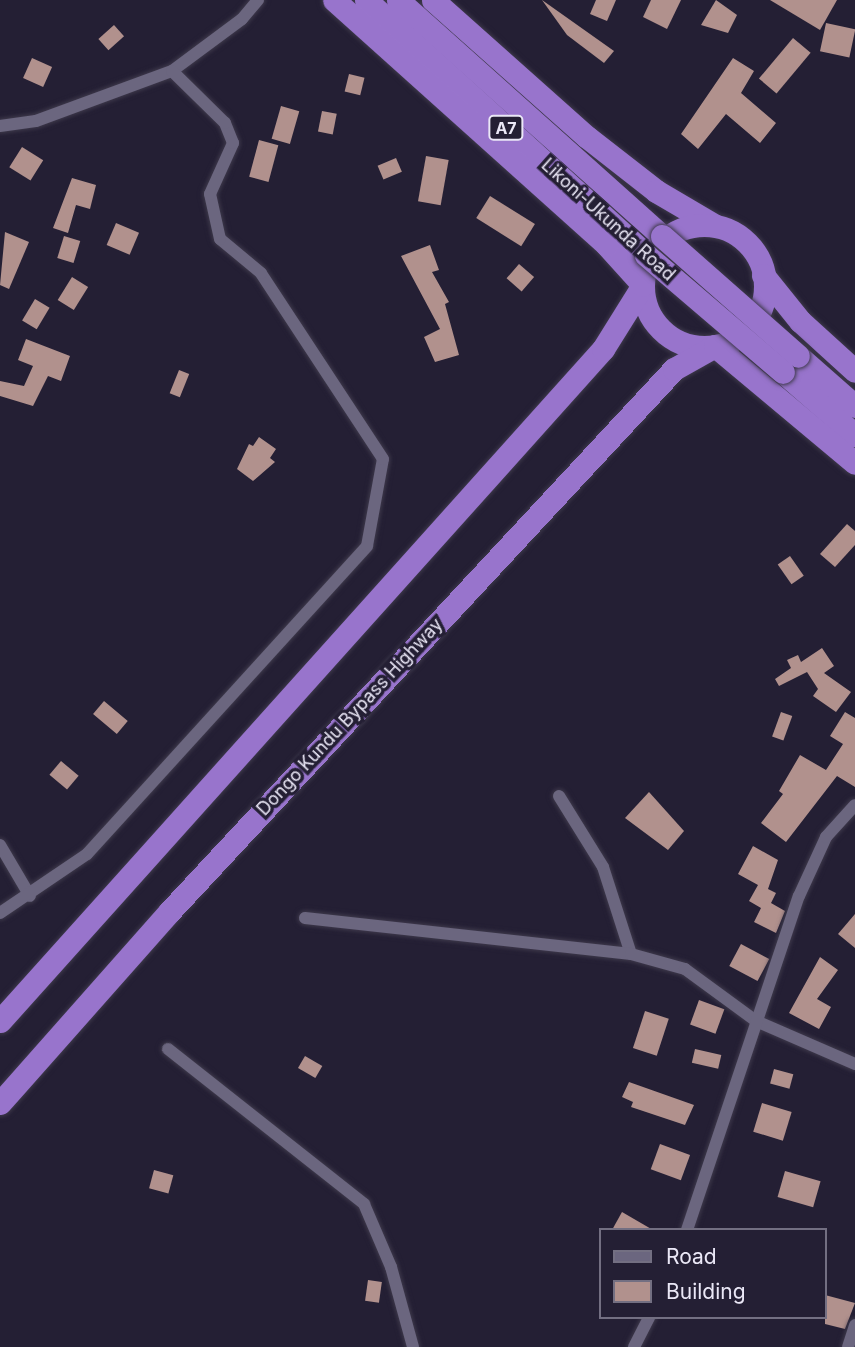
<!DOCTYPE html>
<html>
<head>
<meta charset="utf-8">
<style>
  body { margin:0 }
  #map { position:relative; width:855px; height:1347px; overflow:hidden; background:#241f34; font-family:Inter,sans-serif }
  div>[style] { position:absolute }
  .building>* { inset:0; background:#b1918d; transform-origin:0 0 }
  .roads { filter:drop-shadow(0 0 2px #3e394b) drop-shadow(0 0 2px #3e394b) }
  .street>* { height:12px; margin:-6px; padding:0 6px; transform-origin:6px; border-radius:6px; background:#6b667f }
  .highway>* { height:23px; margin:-11.5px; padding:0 11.5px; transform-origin:11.5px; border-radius:11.5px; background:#9874cc }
  .highway>.ring { margin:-11.5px; padding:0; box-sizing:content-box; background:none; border:23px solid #9874cc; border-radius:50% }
  .bridges { filter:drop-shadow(0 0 2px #3e394b) drop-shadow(0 0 2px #3e394b) }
  .highway-bridge>* { height:23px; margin:-11.5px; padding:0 11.5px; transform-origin:11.5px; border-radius:11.5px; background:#9874cc }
  span { translate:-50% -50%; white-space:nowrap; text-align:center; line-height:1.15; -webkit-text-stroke:7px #241f34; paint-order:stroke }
  .shield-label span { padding:2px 5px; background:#241f34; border:2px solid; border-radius:5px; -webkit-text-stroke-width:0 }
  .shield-label { font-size:16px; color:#eae7f6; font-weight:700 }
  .street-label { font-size:18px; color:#eae7f6 }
  .legend { position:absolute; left:599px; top:1228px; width:228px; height:91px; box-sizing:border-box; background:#241f34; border:2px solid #736f82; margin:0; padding:9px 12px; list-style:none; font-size:21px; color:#eae7f6 }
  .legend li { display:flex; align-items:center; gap:14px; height:35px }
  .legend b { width:35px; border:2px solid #736f82 }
</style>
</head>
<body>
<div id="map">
  <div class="building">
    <div style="clip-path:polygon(542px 0,614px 51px,604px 63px,567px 35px)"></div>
    <div style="clip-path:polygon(596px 0,616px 0,607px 21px,590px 14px)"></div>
    <div style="clip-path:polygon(651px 0,681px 0,667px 29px,643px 17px)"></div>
    <div style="clip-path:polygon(716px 0,737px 15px,728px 33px,701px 25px)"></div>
    <div style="clip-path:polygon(770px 0,837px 0,820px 30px)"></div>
    <div style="left:826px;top:23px;width:30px;height:29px;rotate:12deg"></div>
    <div style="left:114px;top:25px;width:15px;height:21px;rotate:48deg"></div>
    <div style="left:793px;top:38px;width:23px;height:53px;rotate:40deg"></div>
    <div style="left:32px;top:58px;width:22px;height:22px;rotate:24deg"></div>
    <div style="clip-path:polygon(733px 58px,754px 71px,741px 93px,776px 123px,760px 143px,726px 114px,698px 149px,681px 134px)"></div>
    <div style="left:349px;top:74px;width:16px;height:18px;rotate:14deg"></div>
    <div style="left:281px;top:106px;width:19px;height:34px;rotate:16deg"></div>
    <div style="left:322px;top:111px;width:15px;height:21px;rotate:11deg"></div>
    <div style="left:259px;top:140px;width:20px;height:38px;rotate:15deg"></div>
    <div style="left:22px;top:147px;width:25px;height:24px;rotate:32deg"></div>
    <div style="left:426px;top:156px;width:23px;height:46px;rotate:10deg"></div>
    <div style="left:396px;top:158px;width:15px;height:20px;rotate:67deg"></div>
    <div style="clip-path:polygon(72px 178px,96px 185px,90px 209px,76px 205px,68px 233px,53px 228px)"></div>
    <div style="left:490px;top:196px;width:53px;height:26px;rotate:32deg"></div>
    <div style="left:116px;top:223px;width:25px;height:24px;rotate:23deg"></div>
    <div style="clip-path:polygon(5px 232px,29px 242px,9px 289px,0 285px)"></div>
    <div style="left:64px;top:236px;width:17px;height:23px;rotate:17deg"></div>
    <div style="clip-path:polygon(430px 245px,439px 270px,432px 272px,449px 302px,445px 304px,459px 355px,435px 362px,424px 337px,440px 329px,401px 256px)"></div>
    <div style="left:519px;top:264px;width:20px;height:19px;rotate:41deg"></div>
    <div style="left:72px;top:277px;width:19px;height:27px;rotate:32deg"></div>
    <div style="left:35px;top:299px;width:17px;height:25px;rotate:31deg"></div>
    <div style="clip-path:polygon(26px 339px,70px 356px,61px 381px,48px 376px,33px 406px,0 396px,0 381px,24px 386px,33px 366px,18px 360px)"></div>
    <div style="left:179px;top:370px;width:11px;height:25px;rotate:22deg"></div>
    <div style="clip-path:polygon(259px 437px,276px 449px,270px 458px,275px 462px,253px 481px,237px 469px,249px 444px,253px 446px)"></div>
    <div style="clip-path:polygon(847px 524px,855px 531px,855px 545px,835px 567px,820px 554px)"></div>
    <div style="left:790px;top:556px;width:24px;height:15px;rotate:55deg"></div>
    <div style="clip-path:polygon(822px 648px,834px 666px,824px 673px,851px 692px,836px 712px,813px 696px,818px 689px,807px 672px,779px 686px,775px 679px,791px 668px,787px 660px,798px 655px,801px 662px)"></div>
    <div style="left:104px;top:701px;width:31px;height:17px;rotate:40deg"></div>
    <div style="left:781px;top:712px;width:12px;height:26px;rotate:20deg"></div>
    <div style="clip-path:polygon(845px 712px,855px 718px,855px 787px,837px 776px,786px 842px,761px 823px,783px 794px,779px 791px,800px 755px,826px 770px,843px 744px,830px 736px)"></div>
    <div style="left:61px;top:761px;width:23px;height:18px;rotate:40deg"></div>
    <div style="clip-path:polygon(649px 792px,684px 831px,668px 850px,625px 818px)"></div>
    <div style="clip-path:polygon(753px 846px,778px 860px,768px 889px,776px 893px,771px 903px,785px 911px,776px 933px,754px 922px,761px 908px,749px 901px,758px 885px,738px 874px)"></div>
    <div style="clip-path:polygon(855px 914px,855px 948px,838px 934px)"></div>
    <div style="left:741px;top:944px;width:32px;height:25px;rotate:28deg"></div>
    <div style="clip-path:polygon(820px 957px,838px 970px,817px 999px,831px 1007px,819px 1029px,789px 1013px)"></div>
    <div style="left:699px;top:1000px;width:27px;height:26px;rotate:20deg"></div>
    <div style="left:645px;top:1011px;width:25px;height:39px;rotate:18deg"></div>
    <div style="left:695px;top:1049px;width:27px;height:14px;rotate:13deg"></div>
    <div style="left:305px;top:1056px;width:20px;height:14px;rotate:30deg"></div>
    <div style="left:774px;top:1069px;width:20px;height:15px;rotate:15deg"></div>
    <div style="clip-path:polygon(629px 1082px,694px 1105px,685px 1125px,631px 1107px,633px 1102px,622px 1097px)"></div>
    <div style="left:762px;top:1103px;width:31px;height:30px;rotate:17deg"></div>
    <div style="left:660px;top:1144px;width:32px;height:27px;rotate:20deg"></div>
    <div style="left:154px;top:1170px;width:20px;height:19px;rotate:15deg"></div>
    <div style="left:785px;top:1171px;width:37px;height:27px;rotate:16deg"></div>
    <div style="clip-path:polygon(622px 1212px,653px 1230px,612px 1230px)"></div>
    <div style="left:368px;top:1280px;width:14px;height:21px;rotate:8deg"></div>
    <div style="clip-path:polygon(825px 1295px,855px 1303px,845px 1329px,825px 1324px)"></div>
  </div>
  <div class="roads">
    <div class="street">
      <div style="left:0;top:126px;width:36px;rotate:-8deg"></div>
      <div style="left:36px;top:121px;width:145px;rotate:-20.2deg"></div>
      <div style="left:172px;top:71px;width:87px;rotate:-36.6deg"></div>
      <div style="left:242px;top:19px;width:25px;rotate:-50deg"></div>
      <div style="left:559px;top:796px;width:84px;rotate:58.2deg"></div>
      <div style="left:603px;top:867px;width:91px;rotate:72.2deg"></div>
      <div style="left:0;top:845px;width:59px;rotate:59.5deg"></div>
      <div style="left:0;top:913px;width:105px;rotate:-34.1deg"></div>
      <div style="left:87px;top:854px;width:416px;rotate:-47.7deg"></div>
      <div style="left:367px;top:546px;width:88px;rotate:-79.6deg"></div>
      <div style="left:383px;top:459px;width:222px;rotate:-123.3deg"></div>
      <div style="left:261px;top:273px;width:53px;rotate:-140.3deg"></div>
      <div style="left:220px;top:239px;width:46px;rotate:-102.5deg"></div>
      <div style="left:210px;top:194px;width:56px;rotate:-65.7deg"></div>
      <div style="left:233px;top:143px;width:22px;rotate:-112deg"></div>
      <div style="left:225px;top:123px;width:74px;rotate:-135.5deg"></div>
      <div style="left:305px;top:918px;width:328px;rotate:6.3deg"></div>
      <div style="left:631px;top:954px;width:56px;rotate:15.5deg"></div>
      <div style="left:685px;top:969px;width:88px;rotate:36.2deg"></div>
      <div style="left:756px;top:1021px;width:108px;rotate:23.5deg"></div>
      <div style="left:168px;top:1049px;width:250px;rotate:38.3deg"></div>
      <div style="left:364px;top:1204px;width:69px;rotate:66.8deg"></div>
      <div style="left:391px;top:1267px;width:83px;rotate:74.6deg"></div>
      <div style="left:687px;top:1230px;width:352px;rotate:-71.5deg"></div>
      <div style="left:799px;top:896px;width:65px;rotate:-65.4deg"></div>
      <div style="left:826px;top:837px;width:43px;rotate:-47.8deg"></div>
      <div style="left:634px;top:1347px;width:34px;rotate:-63deg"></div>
      <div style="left:848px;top:1347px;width:23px;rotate:-72deg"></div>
    </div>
    <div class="highway">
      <div style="left:366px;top:0;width:379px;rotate:42.3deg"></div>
      <div style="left:398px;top:0;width:354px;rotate:41.8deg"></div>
      <div style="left:433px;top:0;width:206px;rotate:41.7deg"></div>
      <div style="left:587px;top:137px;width:88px;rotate:38deg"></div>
      <div style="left:656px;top:191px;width:67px;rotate:30.4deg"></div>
      <div class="ring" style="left:643px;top:225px;width:99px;height:99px"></div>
      <div style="left:763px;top:275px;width:59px;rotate:51.2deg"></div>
      <div style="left:800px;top:321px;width:74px;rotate:42.3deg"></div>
      <div style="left:798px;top:356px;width:76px;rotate:41.3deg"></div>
      <div style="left:783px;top:372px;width:96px;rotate:41.2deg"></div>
      <div style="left:0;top:1021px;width:903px;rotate:-48.1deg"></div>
      <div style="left:603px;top:349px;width:75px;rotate:-58deg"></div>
      <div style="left:643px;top:285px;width:55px;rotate:-132.1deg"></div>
      <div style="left:606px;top:244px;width:365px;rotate:-138.1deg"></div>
      <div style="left:0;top:1103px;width:256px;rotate:-48.5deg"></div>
      <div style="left:170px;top:911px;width:740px;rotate:-47.08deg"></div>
      <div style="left:674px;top:369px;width:47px;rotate:-29.3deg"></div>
      <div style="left:715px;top:346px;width:182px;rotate:39.9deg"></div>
    </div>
  </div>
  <div class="bridges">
    <div class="highway-bridge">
      <div style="left:662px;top:236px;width:181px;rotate:41.4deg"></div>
      <div style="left:646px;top:255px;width:180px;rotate:40.5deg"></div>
    </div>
  </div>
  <div class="shield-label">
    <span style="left:506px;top:128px">A7</span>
  </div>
  <div class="street-label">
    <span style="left:608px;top:220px;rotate:42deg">Likoni-Ukunda Road</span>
    <span style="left:350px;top:717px;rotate:-47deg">Dongo Kundu Bypass Highway</span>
  </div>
  <ul class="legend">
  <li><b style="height:9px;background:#6b667f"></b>Road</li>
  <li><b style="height:19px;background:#b1918d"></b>Building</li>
  </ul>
</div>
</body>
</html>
